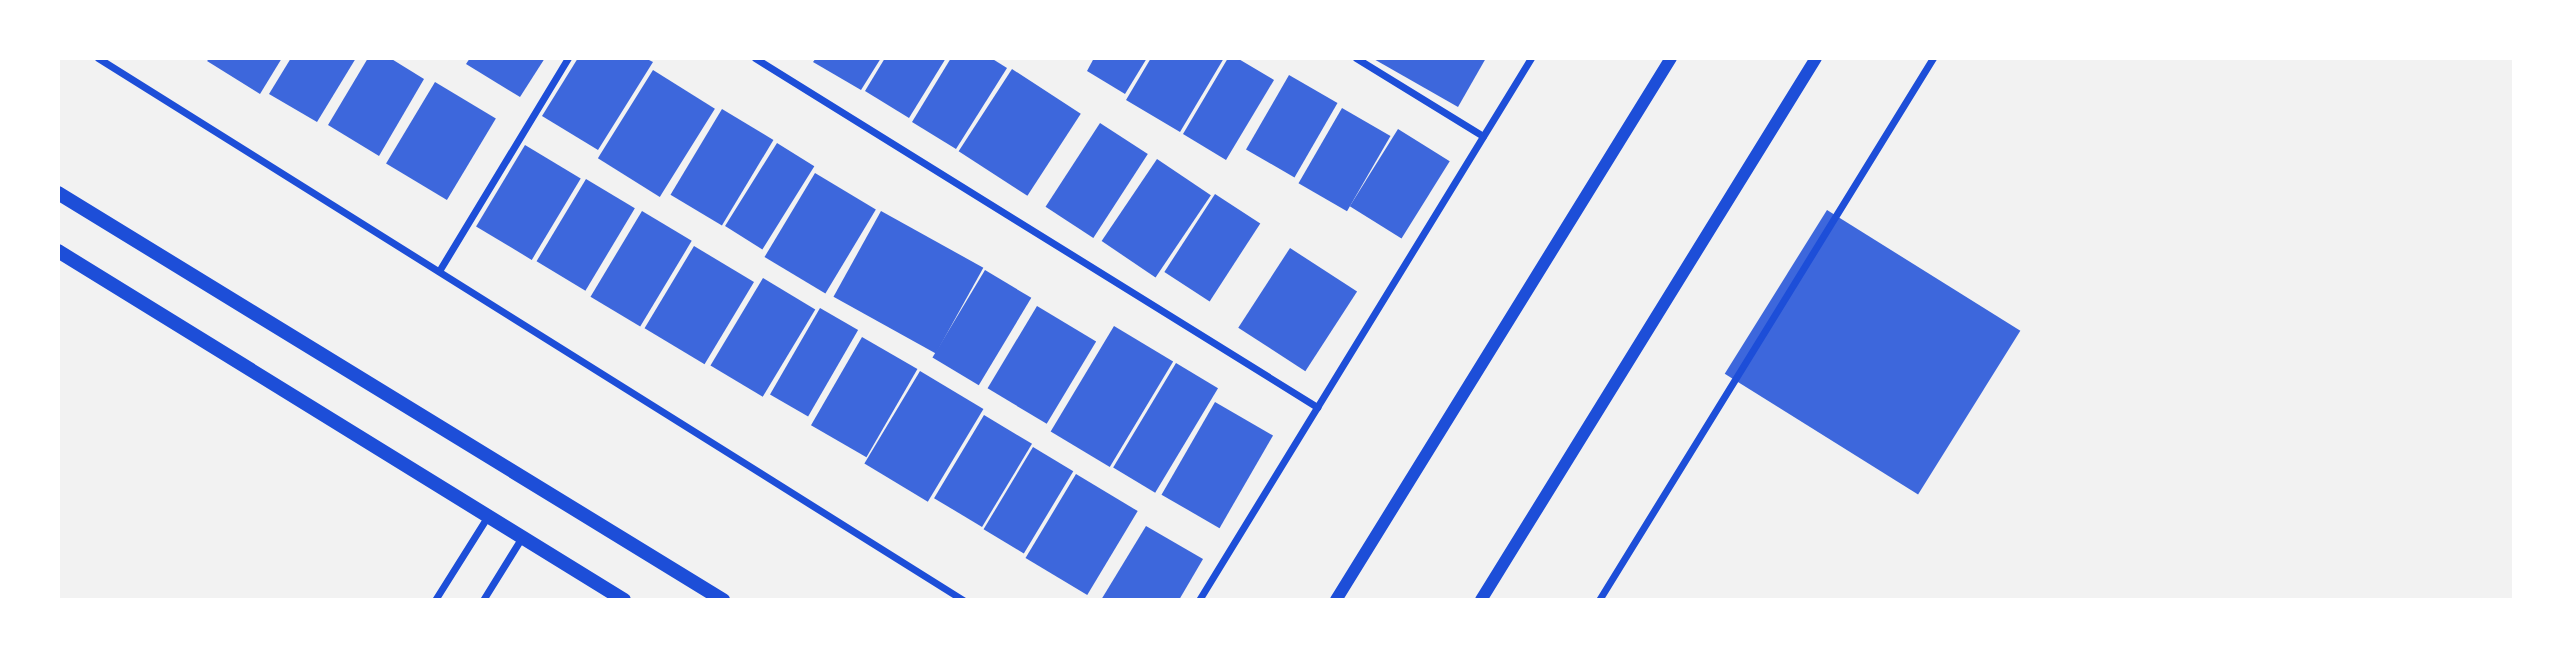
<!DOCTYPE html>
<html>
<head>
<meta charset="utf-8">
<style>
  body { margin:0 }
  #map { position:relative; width:2572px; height:658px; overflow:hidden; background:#f2f2f2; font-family:Jost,sans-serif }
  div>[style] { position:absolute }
  .building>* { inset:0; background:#3d67dc; transform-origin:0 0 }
  .minor>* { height:7px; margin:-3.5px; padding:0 3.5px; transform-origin:3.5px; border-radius:3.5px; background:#1d4ed8 }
  .tertiary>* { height:12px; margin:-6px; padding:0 6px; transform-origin:6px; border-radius:6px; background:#1d4ed8 }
  .secondary>* { height:14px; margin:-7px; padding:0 7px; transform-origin:7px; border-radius:7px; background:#1d4ed8 }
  span { translate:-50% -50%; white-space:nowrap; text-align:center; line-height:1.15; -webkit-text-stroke:5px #fff; paint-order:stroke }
  .frame { position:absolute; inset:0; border:60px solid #fff; pointer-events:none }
</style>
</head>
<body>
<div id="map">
  <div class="building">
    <div style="clip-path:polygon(210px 58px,282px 58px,260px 94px,207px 61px)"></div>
    <div style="clip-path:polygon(291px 58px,356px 58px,317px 122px,269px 94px)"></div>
    <div style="clip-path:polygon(368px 58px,390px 58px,424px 79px,379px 156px,328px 125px)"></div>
    <div style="clip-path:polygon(470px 58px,545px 58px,520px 97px,466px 64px)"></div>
    <div style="clip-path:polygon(578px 58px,645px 58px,653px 62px,598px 150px,542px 116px)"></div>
    <div style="clip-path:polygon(816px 58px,881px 58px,861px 90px,813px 62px)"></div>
    <div style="clip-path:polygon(885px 58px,946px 58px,909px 118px,865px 91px)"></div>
    <div style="clip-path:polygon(951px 58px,991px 58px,1007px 68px,956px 149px,912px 122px)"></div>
    <div style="clip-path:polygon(1094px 58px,1147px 58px,1125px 94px,1087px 71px)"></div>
    <div style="clip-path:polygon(1151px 58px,1224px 58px,1180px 132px,1126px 100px)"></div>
    <div style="clip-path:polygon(1228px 58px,1237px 58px,1274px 80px,1226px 160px,1183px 134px)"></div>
    <div style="clip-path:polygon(1372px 58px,1486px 58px,1458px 107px)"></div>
    <div style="left:1012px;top:69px;width:82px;height:98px;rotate:33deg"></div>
    <div style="left:653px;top:70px;width:73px;height:104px;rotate:32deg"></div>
    <div style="left:1289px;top:75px;width:56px;height:86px;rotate:30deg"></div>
    <div style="left:435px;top:82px;width:71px;height:95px;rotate:31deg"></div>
    <div style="left:1342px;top:108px;width:56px;height:87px;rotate:30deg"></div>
    <div style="left:722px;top:109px;width:60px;height:100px;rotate:31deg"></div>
    <div style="left:1100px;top:123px;width:57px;height:100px;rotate:33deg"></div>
    <div style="left:1398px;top:129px;width:61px;height:91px;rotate:32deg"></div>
    <div style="left:777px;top:143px;width:44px;height:98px;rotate:32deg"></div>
    <div style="left:525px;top:145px;width:65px;height:95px;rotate:31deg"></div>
    <div style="left:1157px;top:159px;width:65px;height:99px;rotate:34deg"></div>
    <div style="left:815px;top:173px;width:71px;height:98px;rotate:31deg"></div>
    <div style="left:586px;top:179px;width:57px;height:96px;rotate:31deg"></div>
    <div style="left:1215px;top:194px;width:54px;height:93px;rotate:33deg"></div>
    <div style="left:1827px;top:210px;width:228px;height:193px;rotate:32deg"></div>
    <div style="left:642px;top:211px;width:58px;height:100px;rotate:31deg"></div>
    <div style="left:881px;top:211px;width:117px;height:98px;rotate:29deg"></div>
    <div style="left:694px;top:246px;width:70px;height:96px;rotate:31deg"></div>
    <div style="left:1290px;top:248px;width:80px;height:95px;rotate:33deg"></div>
    <div style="left:985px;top:270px;width:54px;height:102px;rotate:31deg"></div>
    <div style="left:763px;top:278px;width:61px;height:102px;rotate:31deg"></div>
    <div style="left:1037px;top:306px;width:69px;height:96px;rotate:31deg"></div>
    <div style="left:820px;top:308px;width:44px;height:100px;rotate:30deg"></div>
    <div style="left:1114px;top:326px;width:69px;height:123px;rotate:31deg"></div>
    <div style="left:862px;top:337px;width:64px;height:102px;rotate:30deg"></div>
    <div style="left:1176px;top:363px;width:49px;height:122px;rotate:31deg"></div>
    <div style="left:920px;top:371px;width:74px;height:108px;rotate:31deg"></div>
    <div style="left:1215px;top:402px;width:67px;height:107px;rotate:30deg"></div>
    <div style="left:984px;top:415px;width:56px;height:97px;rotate:31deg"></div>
    <div style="left:1033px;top:447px;width:47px;height:96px;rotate:31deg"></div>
    <div style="left:1076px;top:474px;width:72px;height:98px;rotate:31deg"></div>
    <div style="clip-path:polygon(1146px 526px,1203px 559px,1179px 600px,1101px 600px)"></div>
  </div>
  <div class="minor">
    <div style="left:98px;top:58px;width:1021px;rotate:32.07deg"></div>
    <div style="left:755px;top:58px;width:662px;rotate:31.84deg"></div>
    <div style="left:1356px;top:58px;width:149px;rotate:31.6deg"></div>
    <div style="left:439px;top:271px;width:249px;rotate:-58.8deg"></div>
    <div style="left:435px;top:600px;width:99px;rotate:-57.8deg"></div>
    <div style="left:483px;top:600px;width:74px;rotate:-58.2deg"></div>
    <div style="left:1199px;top:600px;width:636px;rotate:-58.51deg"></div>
    <div style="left:1599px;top:600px;width:637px;rotate:-58.36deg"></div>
  </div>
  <div class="tertiary">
    <div style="left:1336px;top:600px;width:637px;rotate:-58.28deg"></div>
    <div style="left:1481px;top:600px;width:637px;rotate:-58.28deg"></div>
  </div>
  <div class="secondary">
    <div style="left:58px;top:193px;width:780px;rotate:31.47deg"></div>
    <div style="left:58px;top:251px;width:665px;rotate:31.66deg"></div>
  </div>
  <div class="frame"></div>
</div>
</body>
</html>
